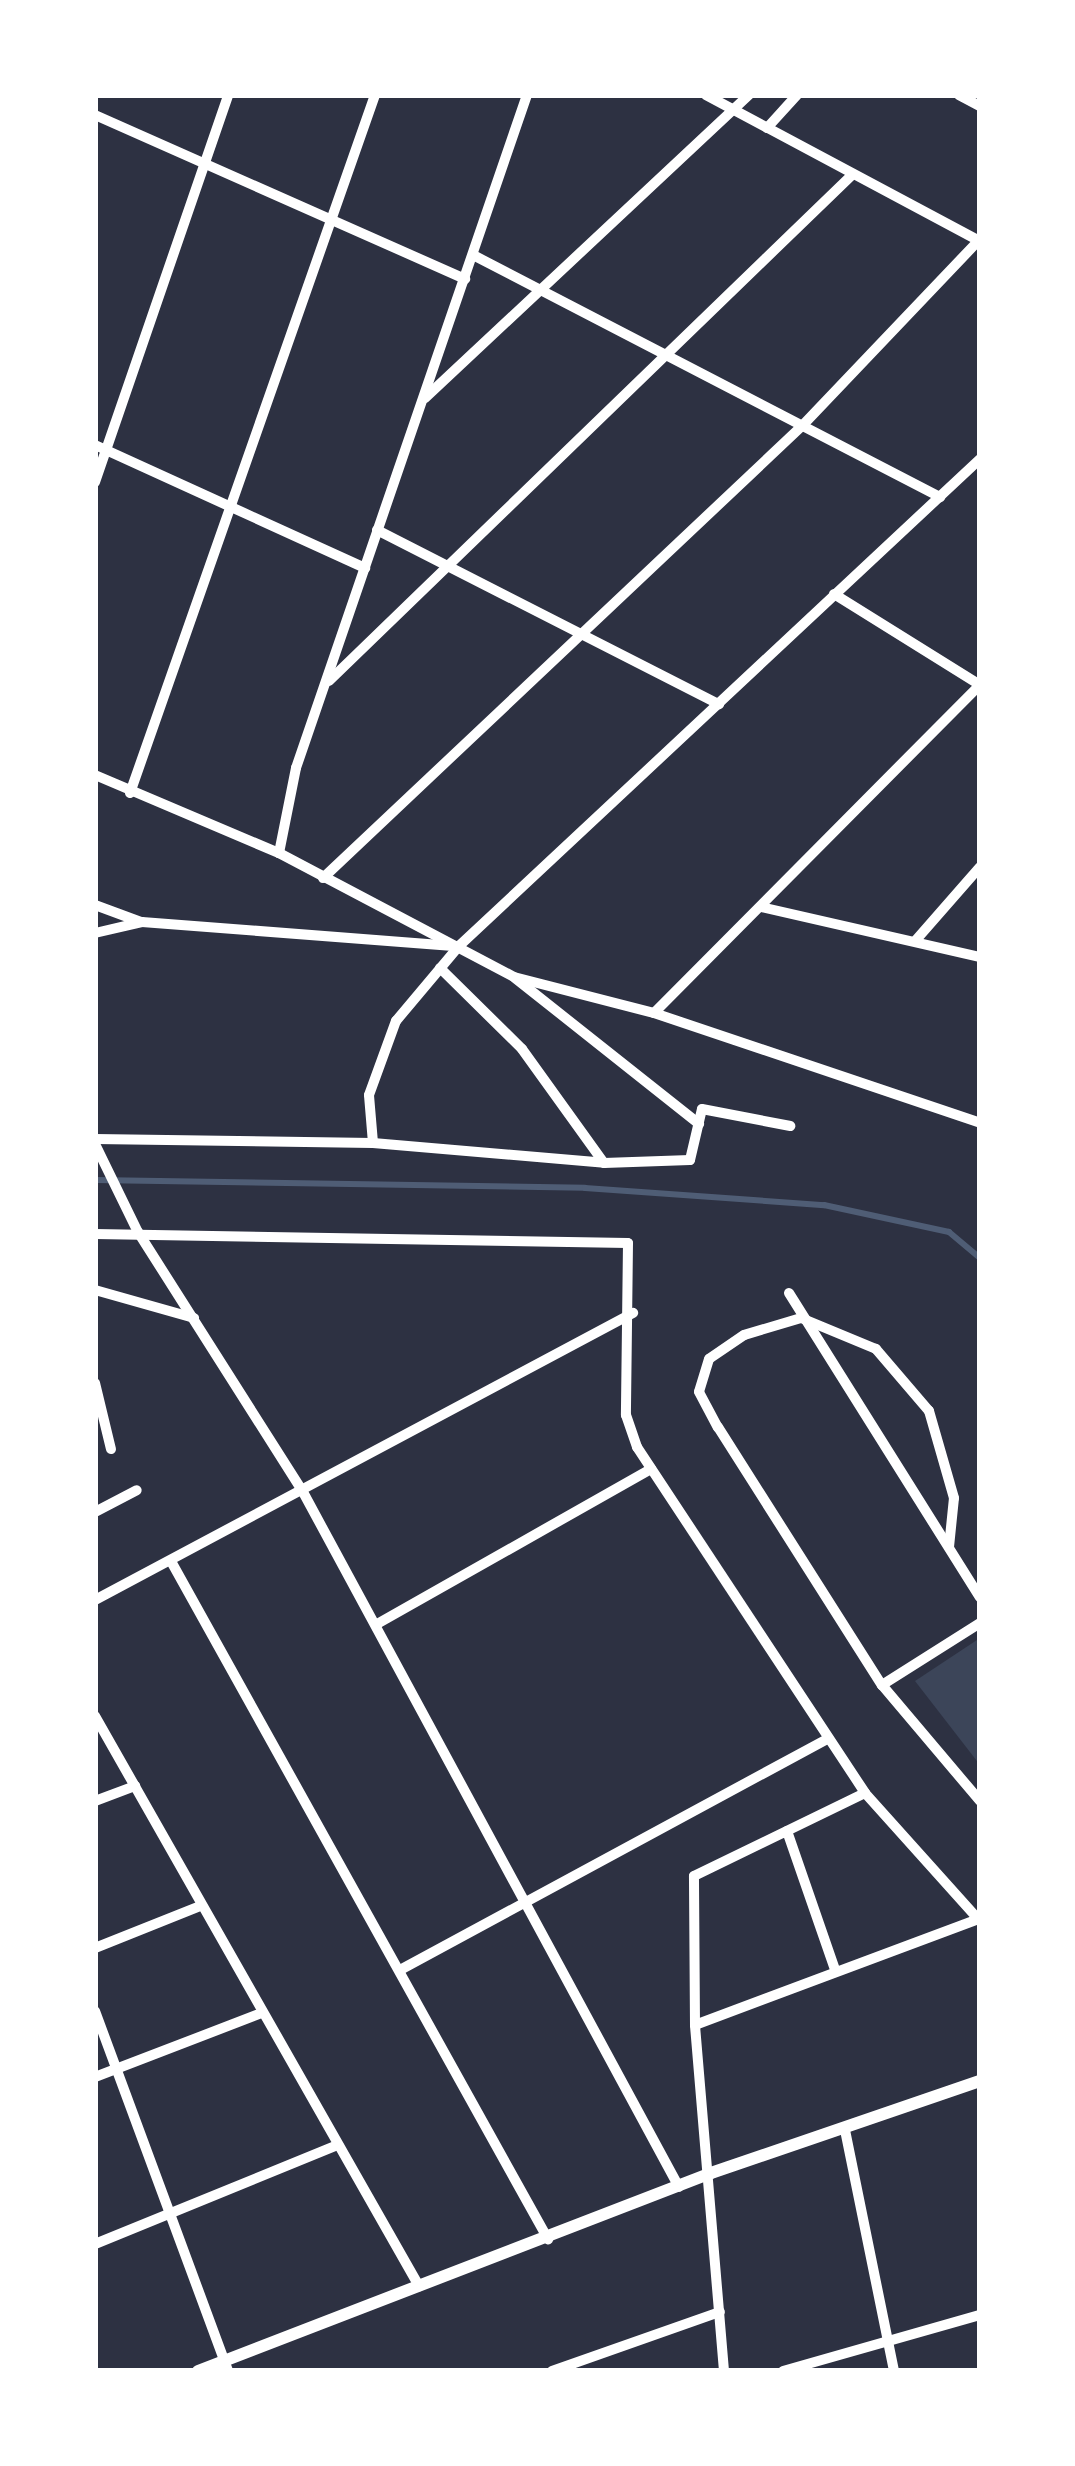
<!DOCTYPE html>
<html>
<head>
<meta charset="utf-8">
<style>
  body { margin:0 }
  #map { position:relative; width:1075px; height:2466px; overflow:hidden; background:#2d3142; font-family:"Nunito Sans",sans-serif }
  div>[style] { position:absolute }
  .green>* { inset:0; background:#3c4559 }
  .stream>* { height:6px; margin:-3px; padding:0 3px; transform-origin:3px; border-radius:3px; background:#4f5d75 }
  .minor>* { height:10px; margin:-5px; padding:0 5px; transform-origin:5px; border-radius:5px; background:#fff }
  .tertiary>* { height:12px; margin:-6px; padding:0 6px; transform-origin:6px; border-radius:6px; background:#fff }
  span { translate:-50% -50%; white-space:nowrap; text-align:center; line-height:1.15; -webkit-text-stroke:10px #fff; paint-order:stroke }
  .frame { position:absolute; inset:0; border:98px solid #fff; pointer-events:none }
</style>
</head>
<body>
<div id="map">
  <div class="green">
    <div style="clip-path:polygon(980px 1638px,980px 1765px,915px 1681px)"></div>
  </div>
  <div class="stream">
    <div style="left:95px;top:1180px;width:490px;rotate:0.9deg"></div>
    <div style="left:585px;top:1188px;width:240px;rotate:4.1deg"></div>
    <div style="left:824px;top:1205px;width:128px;rotate:12.2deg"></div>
    <div style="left:949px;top:1232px;width:40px;rotate:40deg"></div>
  </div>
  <div class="minor">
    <div style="left:706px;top:95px;width:310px;rotate:28.1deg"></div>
    <div style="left:959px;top:95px;width:24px;rotate:28deg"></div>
    <div style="left:95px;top:115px;width:405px;rotate:23.9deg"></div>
    <div style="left:767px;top:128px;width:45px;rotate:-47.7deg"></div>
    <div style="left:475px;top:256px;width:524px;rotate:27.4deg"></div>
    <div style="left:425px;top:398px;width:444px;rotate:-43.1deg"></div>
    <div style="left:95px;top:445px;width:297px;rotate:24.5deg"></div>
    <div style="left:95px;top:482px;width:409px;rotate:-71deg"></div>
    <div style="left:377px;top:530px;width:384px;rotate:27deg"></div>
    <div style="left:834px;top:594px;width:172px;rotate:31.9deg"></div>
    <div style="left:329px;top:681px;width:729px;rotate:-44.06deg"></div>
    <div style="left:95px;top:775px;width:200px;rotate:23deg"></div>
    <div style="left:279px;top:853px;width:266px;rotate:27.8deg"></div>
    <div style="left:514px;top:977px;width:145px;rotate:14.4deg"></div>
    <div style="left:654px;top:1013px;width:344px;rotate:18.6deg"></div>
    <div style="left:130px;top:793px;width:740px;rotate:-70.66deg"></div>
    <div style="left:279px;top:853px;width:87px;rotate:-78.7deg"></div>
    <div style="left:296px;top:768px;width:712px;rotate:-71.06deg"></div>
    <div style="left:323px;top:878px;width:659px;rotate:-43.34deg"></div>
    <div style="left:802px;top:426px;width:257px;rotate:-46.4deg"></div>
    <div style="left:95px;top:905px;width:49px;rotate:20.3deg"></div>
    <div style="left:761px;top:907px;width:225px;rotate:12.9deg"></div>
    <div style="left:95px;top:933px;width:48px;rotate:-13.2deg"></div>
    <div style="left:142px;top:922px;width:312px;rotate:4.4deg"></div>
    <div style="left:916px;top:940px;width:97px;rotate:-48.8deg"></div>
    <div style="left:440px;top:968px;width:115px;rotate:44.6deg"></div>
    <div style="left:522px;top:1049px;width:140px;rotate:54.3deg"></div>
    <div style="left:515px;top:978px;width:235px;rotate:38.4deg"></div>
    <div style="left:654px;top:1013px;width:462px;rotate:-45.2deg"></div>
    <div style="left:95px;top:1139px;width:278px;rotate:0.8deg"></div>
    <div style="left:373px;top:1143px;width:232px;rotate:4.9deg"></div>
    <div style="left:604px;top:1163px;width:86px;rotate:-2deg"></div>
    <div style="left:690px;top:1160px;width:52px;rotate:-76.8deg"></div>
    <div style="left:702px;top:1109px;width:90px;rotate:10.9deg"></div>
    <div style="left:373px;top:1143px;width:48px;rotate:-94.8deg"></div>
    <div style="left:369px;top:1095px;width:79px;rotate:-70deg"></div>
    <div style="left:396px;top:1021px;width:98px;rotate:-50deg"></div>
    <div style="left:459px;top:946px;width:713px;rotate:-43.07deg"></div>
    <div style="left:95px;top:1144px;width:98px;rotate:64deg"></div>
    <div style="left:138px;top:1232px;width:308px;rotate:57.6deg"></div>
    <div style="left:303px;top:1492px;width:790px;rotate:61.59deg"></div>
    <div style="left:95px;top:1234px;width:533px;rotate:0.97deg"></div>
    <div style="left:628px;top:1243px;width:172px;rotate:90.7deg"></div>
    <div style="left:626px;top:1415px;width:34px;rotate:71deg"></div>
    <div style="left:637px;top:1447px;width:414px;rotate:56.6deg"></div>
    <div style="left:865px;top:1793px;width:172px;rotate:48.1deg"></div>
    <div style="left:95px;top:1290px;width:103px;rotate:15.8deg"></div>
    <div style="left:789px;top:1293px;width:359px;rotate:57.9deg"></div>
    <div style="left:95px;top:1383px;width:68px;rotate:76.4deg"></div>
    <div style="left:95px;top:1512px;width:47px;rotate:-27.6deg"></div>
    <div style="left:949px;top:1547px;width:49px;rotate:-84.2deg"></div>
    <div style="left:954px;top:1498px;width:91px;rotate:-106deg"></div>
    <div style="left:929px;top:1411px;width:82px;rotate:-130.5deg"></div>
    <div style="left:876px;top:1349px;width:81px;rotate:-157.5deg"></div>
    <div style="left:801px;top:1318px;width:59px;rotate:163.4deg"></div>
    <div style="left:744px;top:1335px;width:42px;rotate:145.6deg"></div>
    <div style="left:709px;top:1359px;width:34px;rotate:107deg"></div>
    <div style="left:699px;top:1392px;width:40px;rotate:62deg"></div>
    <div style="left:718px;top:1427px;width:306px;rotate:57.6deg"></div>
    <div style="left:882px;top:1685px;width:152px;rotate:49.8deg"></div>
    <div style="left:172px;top:1563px;width:774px;rotate:60.92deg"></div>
    <div style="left:95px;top:1600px;width:610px;rotate:-28.08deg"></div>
    <div style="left:377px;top:1624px;width:315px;rotate:-29.5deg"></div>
    <div style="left:882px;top:1685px;width:116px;rotate:-32.3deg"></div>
    <div style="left:95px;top:1716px;width:656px;rotate:60.39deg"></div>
    <div style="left:95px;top:1801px;width:43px;rotate:-20.6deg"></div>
    <div style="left:787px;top:1831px;width:147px;rotate:70.9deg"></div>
    <div style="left:95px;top:1948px;width:113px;rotate:-21.8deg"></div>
    <div style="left:400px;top:1970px;width:485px;rotate:-28.4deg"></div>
    <div style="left:95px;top:2011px;width:384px;rotate:69.7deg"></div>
    <div style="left:695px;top:2025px;width:302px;rotate:-20.5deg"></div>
    <div style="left:95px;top:2077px;width:176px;rotate:-21deg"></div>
    <div style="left:845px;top:2130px;width:246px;rotate:78.5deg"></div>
    <div style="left:95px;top:2244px;width:261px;rotate:-22.2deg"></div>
    <div style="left:552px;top:2371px;width:178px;rotate:-19.4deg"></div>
    <div style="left:724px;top:2371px;width:347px;rotate:-94.8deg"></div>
    <div style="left:695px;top:2025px;width:149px;rotate:-90.4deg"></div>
    <div style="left:694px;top:1876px;width:190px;rotate:-25.9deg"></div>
    <div style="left:783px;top:2371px;width:205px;rotate:-15.9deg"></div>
  </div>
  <div class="tertiary">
    <div style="left:198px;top:2371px;width:550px;rotate:-21.1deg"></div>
    <div style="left:711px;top:2173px;width:284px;rotate:-18.9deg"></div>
  </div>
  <div class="frame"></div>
</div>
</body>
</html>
